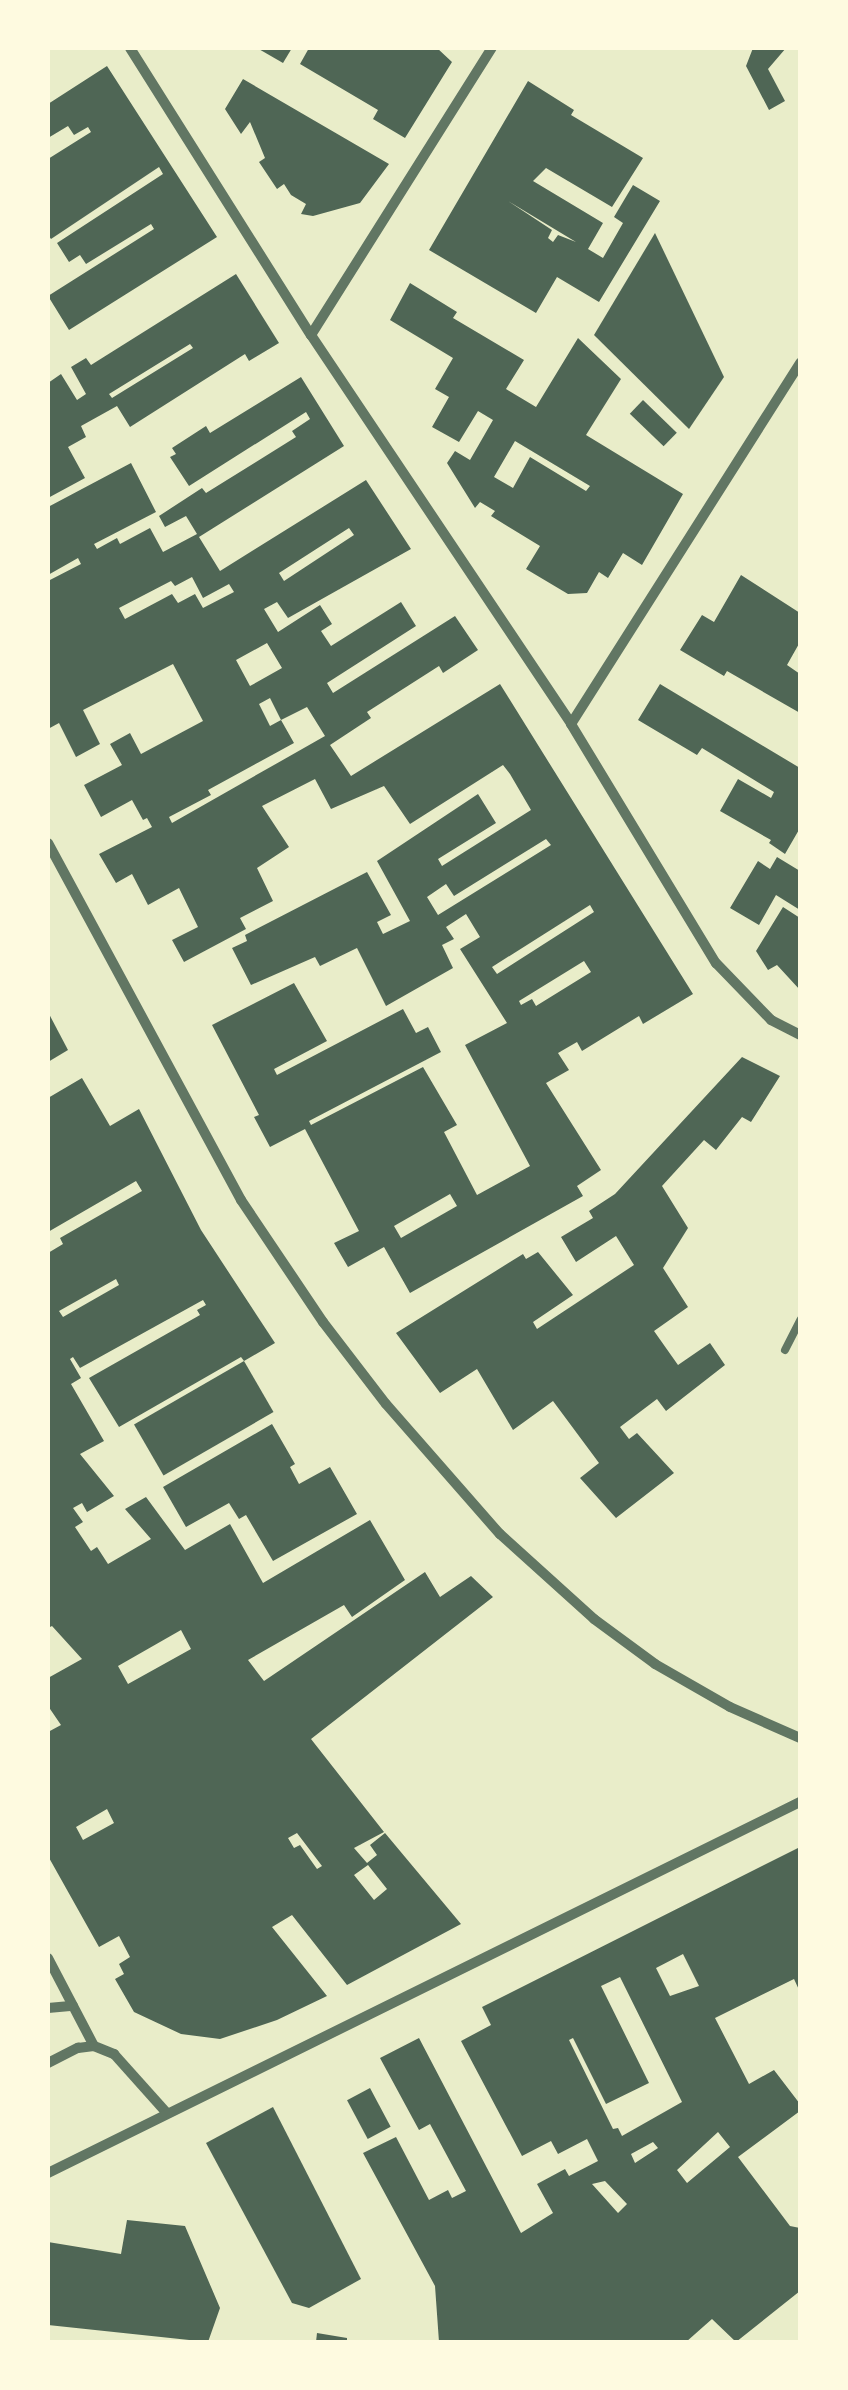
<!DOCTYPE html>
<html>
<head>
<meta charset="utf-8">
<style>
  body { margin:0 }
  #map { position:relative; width:848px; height:2390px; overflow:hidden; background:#e9edc9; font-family:"PT Sans Narrow",sans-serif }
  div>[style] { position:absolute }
  .building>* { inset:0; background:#4f6655; transform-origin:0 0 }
  .service>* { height:8px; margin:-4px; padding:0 4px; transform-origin:4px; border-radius:4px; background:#617663 }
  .minor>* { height:10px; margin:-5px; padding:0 5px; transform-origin:5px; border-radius:5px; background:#617663 }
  span { translate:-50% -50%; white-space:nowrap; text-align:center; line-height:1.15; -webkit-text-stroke:10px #fefae0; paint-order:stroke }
  .frame { position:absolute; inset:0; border:50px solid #fefae0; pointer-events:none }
</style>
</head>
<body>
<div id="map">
  <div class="building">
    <div style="clip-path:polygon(257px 48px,292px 48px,283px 63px)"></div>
    <div style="clip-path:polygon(309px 48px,437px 48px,452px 62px,405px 138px,373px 119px,378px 110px,300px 64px)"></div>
    <div style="clip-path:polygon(753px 48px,786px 48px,768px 69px,785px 101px,769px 110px,746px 66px)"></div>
    <div style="clip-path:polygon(107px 66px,217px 237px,69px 330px,48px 296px,154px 229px,151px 224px,86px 264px,80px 255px,69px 262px,57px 243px,163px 174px,159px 167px,51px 239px,48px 235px,48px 159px,91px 132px,88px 127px,74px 135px,68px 126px,48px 138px,48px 104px)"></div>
    <div style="clip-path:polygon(243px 79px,389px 164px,360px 203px,313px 216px,301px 214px,306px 204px,291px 195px,284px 184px,277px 189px,259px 162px,265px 158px,250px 122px,241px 134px,225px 109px)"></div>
    <div style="clip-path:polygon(evenodd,528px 81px,574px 110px,571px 115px,643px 158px,612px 207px,546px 168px,533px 181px,603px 223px,588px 249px,603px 258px,623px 223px,614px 217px,633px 185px,660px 201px,599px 302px,557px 277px,536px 313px,429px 250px,528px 81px,508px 201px,576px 242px,558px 235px,553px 242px,548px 238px,552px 230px,508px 201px)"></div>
    <div style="clip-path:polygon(655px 233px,724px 377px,689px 429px,594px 335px)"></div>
    <div style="clip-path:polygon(evenodd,236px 274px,279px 343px,249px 361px,245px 354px,130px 427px,117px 406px,81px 426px,86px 437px,68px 447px,85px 478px,48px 498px,48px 383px,61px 374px,77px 400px,86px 394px,71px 367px,86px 358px,91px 365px,236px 274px,190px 344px,193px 348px,112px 398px,109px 394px,190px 344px)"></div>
    <div style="clip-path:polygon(evenodd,410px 283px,457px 312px,453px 318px,524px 360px,506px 389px,536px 407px,578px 338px,621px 379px,586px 435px,683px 494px,642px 565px,623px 553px,608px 578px,599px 572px,587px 593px,568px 594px,526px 569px,540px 546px,491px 516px,495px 511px,480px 502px,475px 508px,447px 463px,455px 451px,470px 460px,493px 420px,478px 411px,459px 442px,432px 427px,449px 397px,435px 389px,453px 358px,390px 320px,410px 283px,515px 441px,590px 486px,586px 491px,530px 457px,513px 488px,494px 477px,515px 441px)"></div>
    <div style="clip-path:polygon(evenodd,301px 377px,344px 446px,199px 537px,220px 571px,366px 480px,411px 549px,288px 618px,277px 602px,264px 609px,278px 632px,320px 605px,332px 624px,321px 631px,331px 646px,401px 602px,416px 626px,327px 683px,333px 693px,455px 616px,478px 650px,443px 673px,439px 666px,367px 712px,371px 718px,330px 745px,343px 764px,351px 776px,500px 684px,693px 994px,643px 1024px,639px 1016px,582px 1051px,577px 1042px,558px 1053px,569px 1070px,546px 1083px,601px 1170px,577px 1186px,583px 1196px,410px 1293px,384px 1247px,348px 1267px,334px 1243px,359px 1231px,305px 1129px,270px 1147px,254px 1117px,259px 1115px,212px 1025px,294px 983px,327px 1041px,274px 1069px,277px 1075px,403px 1009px,416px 1033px,428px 1027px,441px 1052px,309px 1121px,311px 1125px,423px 1067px,457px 1125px,444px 1132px,477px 1195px,530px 1166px,465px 1045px,507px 1023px,460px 949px,480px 937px,466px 914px,446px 927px,454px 939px,442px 945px,453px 968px,386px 1006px,357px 948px,320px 966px,315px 957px,251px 985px,232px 948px,247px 941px,245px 935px,367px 872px,391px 915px,377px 922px,383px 934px,410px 921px,377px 861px,478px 794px,496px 823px,438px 859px,442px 866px,531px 810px,510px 774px,503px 765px,410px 824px,384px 786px,331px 809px,315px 779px,262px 806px,289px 847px,257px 868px,273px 901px,240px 918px,246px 929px,184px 962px,172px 940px,198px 927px,179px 888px,148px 905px,132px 874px,116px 883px,99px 854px,152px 827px,147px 818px,143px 820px,132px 800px,101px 817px,84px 785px,122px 765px,110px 744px,130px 733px,141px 754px,203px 721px,173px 664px,83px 710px,100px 744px,76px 757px,59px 723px,48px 729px,48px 581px,81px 564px,78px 558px,48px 575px,48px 507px,131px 463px,156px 512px,94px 544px,97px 549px,117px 538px,120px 544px,150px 528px,163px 552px,197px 534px,186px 516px,165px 527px,159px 516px,202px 488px,206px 493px,296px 437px,292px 431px,310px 419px,306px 412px,189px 486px,170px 457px,176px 454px,172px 448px,206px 426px,210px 433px,301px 377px,349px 528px,354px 535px,284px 581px,279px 573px,349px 528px,301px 377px,192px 577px,203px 598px,229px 584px,234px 592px,203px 608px,195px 594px,178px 603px,172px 594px,125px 619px,119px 608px,171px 581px,175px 586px,192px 577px,301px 377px,267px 643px,282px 668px,250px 686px,236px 660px,267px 643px,301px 377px,270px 698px,281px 720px,307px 707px,325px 736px,172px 823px,169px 817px,211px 795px,208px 790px,294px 743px,281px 720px,270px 726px,259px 704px,270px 698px,301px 377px,546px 839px,551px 845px,438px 915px,427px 897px,446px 884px,454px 896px,546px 839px,301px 377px,590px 905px,594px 912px,497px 974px,492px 967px,590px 905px,301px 377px,584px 961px,591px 972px,536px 1006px,532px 999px,521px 1005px,519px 1001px,584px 961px,301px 377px,450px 1194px,457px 1206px,401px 1238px,394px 1226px,450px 1194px)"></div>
    <div style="left:643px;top:400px;width:47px;height:19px;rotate:44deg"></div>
    <div style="clip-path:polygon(741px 575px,800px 613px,800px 642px,787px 665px,800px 674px,800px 713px,727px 671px,724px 676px,680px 650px,702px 615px,714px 622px)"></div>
    <div style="clip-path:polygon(660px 684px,800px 768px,800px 828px,785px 854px,769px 843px,771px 840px,720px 811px,738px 779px,771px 798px,774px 792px,702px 748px,697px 755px,638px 720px)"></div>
    <div style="clip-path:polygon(777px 857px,800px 871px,800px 910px,776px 895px,759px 925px,730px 908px,758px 861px,770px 869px)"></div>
    <div style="clip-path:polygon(783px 907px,800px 918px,800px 990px,777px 965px,768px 970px,756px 951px)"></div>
    <div style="clip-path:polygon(48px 1012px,68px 1050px,48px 1062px)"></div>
    <div style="clip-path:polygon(742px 1057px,780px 1076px,751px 1122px,742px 1117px,716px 1150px,704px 1140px,662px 1186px,688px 1228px,663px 1268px,688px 1307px,654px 1331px,678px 1365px,710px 1343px,725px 1365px,666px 1411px,657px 1399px,620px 1427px,629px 1439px,637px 1433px,674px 1473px,616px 1518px,580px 1478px,599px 1463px,553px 1401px,513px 1430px,477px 1369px,440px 1393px,396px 1333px,523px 1254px,526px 1259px,538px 1252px,573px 1295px,533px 1322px,537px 1329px,634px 1265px,616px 1236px,576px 1262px,561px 1237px,593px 1218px,589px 1211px,615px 1194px)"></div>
    <div style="clip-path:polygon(evenodd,82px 1078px,110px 1126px,139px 1109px,201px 1230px,275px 1343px,244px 1361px,241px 1357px,119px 1427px,89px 1378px,200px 1315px,197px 1310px,206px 1305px,203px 1300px,80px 1368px,73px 1357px,70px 1359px,81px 1378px,71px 1384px,104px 1441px,80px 1454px,114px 1496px,87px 1512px,82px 1503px,73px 1508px,83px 1522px,75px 1527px,91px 1551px,97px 1547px,108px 1564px,151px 1539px,125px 1509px,146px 1497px,185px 1550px,230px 1524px,263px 1583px,370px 1520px,405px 1580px,352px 1617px,344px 1605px,248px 1660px,264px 1681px,425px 1572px,440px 1597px,471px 1576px,493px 1597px,311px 1739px,384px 1832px,354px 1848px,367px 1863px,377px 1855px,370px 1845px,385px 1833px,461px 1924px,347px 1985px,292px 1915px,272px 1927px,327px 1996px,277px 2020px,220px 2039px,181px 2034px,134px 2012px,115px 1979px,124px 1974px,119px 1964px,130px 1957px,119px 1936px,99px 1947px,48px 1856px,48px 1732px,61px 1725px,48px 1706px,48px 1678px,82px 1659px,52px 1626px,48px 1628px,48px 1253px,63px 1244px,60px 1238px,142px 1191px,136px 1181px,48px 1232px,48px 1098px,82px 1078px,116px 1279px,119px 1285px,63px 1317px,59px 1311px,116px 1279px,82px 1078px,181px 1630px,191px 1649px,128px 1684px,118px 1666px,181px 1630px,82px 1078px,107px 1809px,114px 1823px,83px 1840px,76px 1827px,107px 1809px,82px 1078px,297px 1833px,322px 1866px,317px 1869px,300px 1845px,294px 1848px,288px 1838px,297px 1833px,82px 1078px,368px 1865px,387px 1889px,374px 1900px,354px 1875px,368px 1865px)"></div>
    <div style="left:244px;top:1361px;width:59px;height:127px;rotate:60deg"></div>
    <div style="clip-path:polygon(272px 1424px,295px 1464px,290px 1467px,299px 1484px,330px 1467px,357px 1514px,273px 1561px,246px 1515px,239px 1519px,229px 1503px,186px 1527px,163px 1487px)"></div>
    <div style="clip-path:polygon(evenodd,800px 1847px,800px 1992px,794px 1979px,715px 2018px,749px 2084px,774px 2070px,800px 2104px,800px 2111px,738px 2157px,790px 2226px,800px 2228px,800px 2291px,736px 2342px,712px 2319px,686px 2342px,439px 2342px,435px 2286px,363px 2153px,396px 2137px,429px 2200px,448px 2190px,452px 2198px,466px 2191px,430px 2124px,419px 2130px,380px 2058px,419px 2038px,521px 2233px,553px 2213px,537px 2184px,565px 2169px,569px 2176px,598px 2161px,587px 2139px,558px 2154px,551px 2141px,522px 2156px,461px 2041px,491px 2025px,482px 2007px,800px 1847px,683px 1954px,699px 1986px,670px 1996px,656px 1968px,683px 1954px,800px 1847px,620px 1977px,682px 2102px,622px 2136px,618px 2128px,613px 2129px,569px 2040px,573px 2038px,606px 2104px,649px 2083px,601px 1986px,620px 1977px,800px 1847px,718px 2132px,730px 2147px,687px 2183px,677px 2170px,718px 2132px,800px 1847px,653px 2142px,658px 2148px,635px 2163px,631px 2154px,653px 2142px,800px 1847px,605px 2181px,627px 2204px,618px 2213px,592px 2184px,605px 2181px)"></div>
    <div style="left:370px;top:2088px;width:44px;height:26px;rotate:62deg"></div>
    <div style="clip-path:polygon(273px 2107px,361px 2279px,309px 2308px,292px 2303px,206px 2143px)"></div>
    <div style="clip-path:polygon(127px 2220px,185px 2226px,220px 2308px,208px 2342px,48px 2325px,48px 2242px,121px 2254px)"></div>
    <div style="clip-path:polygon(317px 2333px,347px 2338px,347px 2342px,316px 2342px)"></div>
  </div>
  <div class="service">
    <div style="left:785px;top:1350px;width:34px;rotate:-63deg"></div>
  </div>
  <div class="minor">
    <div style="left:130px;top:48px;width:339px;rotate:57.8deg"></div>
    <div style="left:311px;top:335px;width:468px;rotate:56.2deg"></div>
    <div style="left:571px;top:724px;width:280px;rotate:58.8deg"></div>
    <div style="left:716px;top:963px;width:79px;rotate:46deg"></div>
    <div style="left:771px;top:1020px;width:33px;rotate:27deg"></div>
    <div style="left:311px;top:335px;width:339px;rotate:-57.8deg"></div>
    <div style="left:571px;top:724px;width:428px;rotate:-57.6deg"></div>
    <div style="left:48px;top:843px;width:406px;rotate:61.6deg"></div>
    <div style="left:241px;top:1200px;width:147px;rotate:56.1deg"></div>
    <div style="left:323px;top:1322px;width:103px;rotate:52.5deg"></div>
    <div style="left:386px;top:1404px;width:173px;rotate:48.8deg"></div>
    <div style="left:500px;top:1534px;width:127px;rotate:42.1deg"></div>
    <div style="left:594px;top:1619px;width:76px;rotate:36.4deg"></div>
    <div style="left:655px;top:1664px;width:86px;rotate:29.8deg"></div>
    <div style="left:730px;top:1707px;width:77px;rotate:23.9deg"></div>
    <div style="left:48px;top:1958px;width:99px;rotate:62.4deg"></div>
    <div style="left:48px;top:2008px;width:25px;rotate:-5deg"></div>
    <div style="left:48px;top:2063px;width:34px;rotate:-27deg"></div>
    <div style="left:78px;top:2048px;width:16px;rotate:-7deg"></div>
    <div style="left:94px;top:2046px;width:22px;rotate:22deg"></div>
    <div style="left:114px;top:2054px;width:76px;rotate:48.2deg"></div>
    <div style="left:48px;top:2173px;width:839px;rotate:-26.26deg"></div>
  </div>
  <div class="frame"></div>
</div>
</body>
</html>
